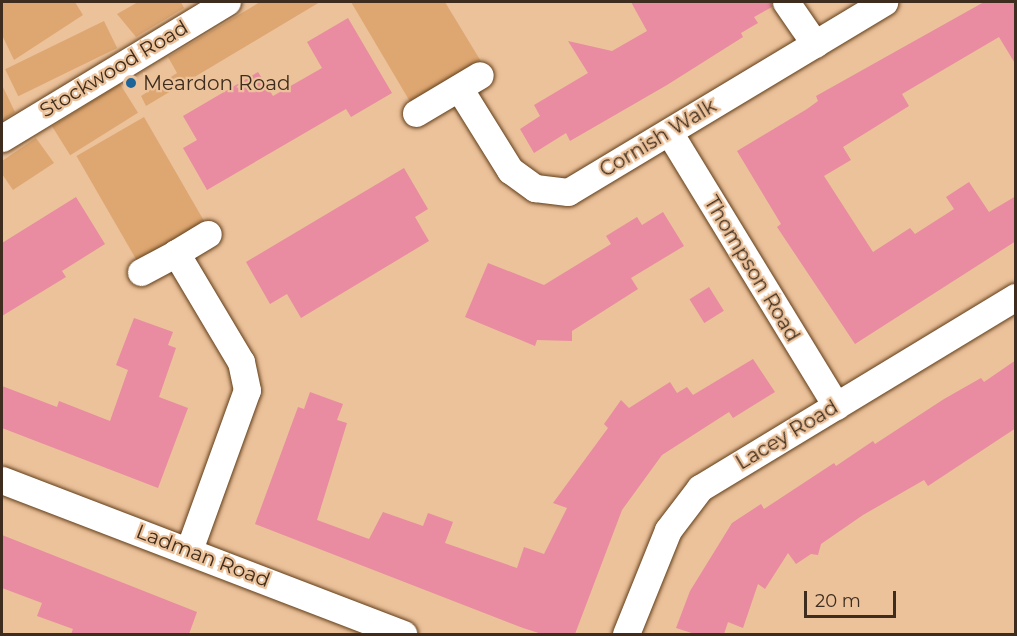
<!DOCTYPE html>
<html>
<head>
<meta charset="utf-8">
<style>
  body { margin:0 }
  #map { position:relative; width:1017px; height:636px; overflow:hidden; background:#ecc29b; font-family:Montserrat,sans-serif }
  div>[style] { position:absolute }
  .green>* { inset:0; background:#dea772; transform-origin:0 0 }
  .building>* { inset:0; background:#e98ba1; transform-origin:0 0 }
  .roads { filter:drop-shadow(0 0 2px #603d18) drop-shadow(0 0 2px #603d18) }
  .minor>* { height:27px; margin:-13.5px; padding:0 13.5px; transform-origin:13.5px; border-radius:13.5px; background:#fff }
  .dots>* { width:16px; height:16px; translate:-50% -50%; box-sizing:border-box; border:3px solid #ecc29b; border-radius:50% }
  span { translate:-50% -50%; white-space:nowrap; text-align:center; line-height:1.15; -webkit-text-stroke:4.5px #ecc29b; paint-order:stroke }
  .street-label { font-size:20px; color:#3e2d1e }
  .poi-label { font-size:20px; color:#3e2d1e }
  .left { translate:0 -50%; text-align:left }
  .frame { position:absolute; inset:0; border:3px solid #3e2d1e; pointer-events:none }
  .scale { position:absolute; left:804px; top:591px; width:92px; height:27px; box-sizing:border-box; border:3px solid #3e2d1e; border-top:0; padding-left:8px; font-size:18px; line-height:21px; white-space:nowrap; color:#3e2d1e; -webkit-text-stroke:4px #ecc29b; paint-order:stroke }
</style>
</head>
<body>
<div id="map">
  <div class="green">
    <div style="clip-path:polygon(2px 2px,75px 2px,83px 15px,14px 60px,2px 35px)"></div>
    <div style="clip-path:polygon(138px 2px,181px 2px,184px 8px,136px 37px,117px 14px)"></div>
    <div style="clip-path:polygon(260px 2px,320px 2px,146px 106px,141px 96px,177px 73px,168px 57px)"></div>
    <div style="clip-path:polygon(351px 2px,445px 2px,482px 63px,412px 105px)"></div>
    <div style="left:104px;top:21px;width:30px;height:110px;rotate:64deg"></div>
    <div style="left:120px;top:84px;width:34px;height:80px;rotate:58deg"></div>
    <div style="clip-path:polygon(2px 85px,15px 112px,2px 121px)"></div>
    <div style="left:144px;top:117px;width:123px;height:78px;rotate:60deg"></div>
    <div style="clip-path:polygon(36px 138px,54px 163px,13px 190px,2px 174px,2px 161px)"></div>
  </div>
  <div class="building">
    <div style="clip-path:polygon(631px 2px,771px 2px,772px 7px,754px 17px,758px 23px,741px 33px,743px 37px,667px 85px,570px 141px,566px 133px,534px 153px,520px 129px,540px 116px,534px 105px,588px 73px,568px 41px,612px 51px,647px 31px)"></div>
    <div style="clip-path:polygon(984px 2px,1016px 2px,1016px 65px,999px 37px,902px 94px,909px 106px,843px 147px,851px 160px,824px 176px,873px 252px,910px 228px,915px 234px,954px 209px,946px 197px,969px 182px,989px 212px,1016px 196px,1016px 241px,855px 344px,777px 227px,781px 224px,737px 151px,807px 109px,818px 101px,816px 96px)"></div>
    <div style="clip-path:polygon(348px 18px,392px 93px,351px 117px,346px 109px,207px 190px,183px 148px,197px 140px,183px 116px,258px 72px,273px 96px,322px 68px,307px 42px)"></div>
    <div style="clip-path:polygon(404px 168px,428px 209px,415px 217px,429px 241px,301px 318px,287px 294px,270px 304px,246px 262px)"></div>
    <div style="clip-path:polygon(76px 197px,105px 244px,62px 271px,66px 277px,2px 316px,2px 243px)"></div>
    <div style="clip-path:polygon(663px 212px,684px 246px,631px 278px,638px 289px,572px 331px,572px 341px,537px 340px,535px 346px,465px 317px,488px 263px,544px 285px,611px 244px,606px 236px,637px 217px,642px 225px)"></div>
    <div style="left:709px;top:287px;width:28px;height:23px;rotate:58deg"></div>
    <div style="clip-path:polygon(134px 318px,173px 332px,168px 345px,176px 348px,159px 397px,188px 408px,158px 488px,2px 428px,2px 386px,57px 407px,59px 401px,110px 421px,128px 370px,116px 365px)"></div>
    <div style="clip-path:polygon(753px 359px,775px 392px,733px 418px,729px 412px,662px 455px,622px 510px,575px 634px,542px 634px,523px 628px,255px 524px,298px 407px,304px 409px,310px 392px,343px 404px,337px 420px,347px 423px,317px 520px,369px 539px,383px 512px,423px 526px,428px 513px,453px 522px,445px 543px,517px 568px,524px 547px,544px 554px,567px 508px,553px 503px,608px 428px,604px 424px,621px 400px,629px 408px,670px 382px,677px 393px,687px 387px,693px 395px)"></div>
    <div style="clip-path:polygon(1016px 360px,1016px 428px,928px 486px,924px 480px,863px 515px,821px 544px,818px 555px,811px 554px,796px 564px,788px 553px,765px 589px,758px 584px,743px 628px,728px 622px,724px 634px,695px 634px,676px 628px,690px 591px,732px 523px,761px 504px,764px 509px,834px 463px,836px 466px,873px 441px,875px 444px,944px 399px,981px 378px,984px 382px)"></div>
    <div style="clip-path:polygon(2px 535px,197px 612px,189px 634px,71px 634px,73px 629px,37px 616px,42px 603px,2px 588px)"></div>
  </div>
  <div class="roads">
    <div class="minor">
      <div style="left:786px;top:2px;width:51px;rotate:55.4deg"></div>
      <div style="left:459px;top:88px;width:97px;rotate:58.1deg"></div>
      <div style="left:510px;top:170px;width:31px;rotate:36deg"></div>
      <div style="left:535px;top:188px;width:33px;rotate:7deg"></div>
      <div style="left:568px;top:192px;width:369px;rotate:-31deg"></div>
      <div style="left:416px;top:113px;width:74px;rotate:-30.7deg"></div>
      <div style="left:669px;top:132px;width:321px;rotate:58.6deg"></div>
      <div style="left:2px;top:138px;width:263px;rotate:-31.2deg"></div>
      <div style="left:141px;top:272px;width:40px;rotate:-28deg"></div>
      <div style="left:2px;top:480px;width:430px;rotate:21deg"></div>
      <div style="left:189px;top:550px;width:170px;rotate:-70.1deg"></div>
      <div style="left:247px;top:390px;width:29px;rotate:-102deg"></div>
      <div style="left:241px;top:362px;width:127px;rotate:-120.8deg"></div>
      <div style="left:176px;top:253px;width:37px;rotate:-31deg"></div>
      <div style="left:626px;top:634px;width:112px;rotate:-68deg"></div>
      <div style="left:668px;top:530px;width:53px;rotate:-52.7deg"></div>
      <div style="left:700px;top:488px;width:369px;rotate:-31.2deg"></div>
    </div>
  </div>
  <div class="dots">
    <div style="left:131px;top:83px;background:#1d6599"></div>
  </div>
  <div class="street-label">
    <span style="left:114px;top:69px;rotate:-31deg">Stockwood Road</span>
    <span style="left:658px;top:138px;rotate:-31deg">Cornish Walk</span>
    <span style="left:752px;top:269px;rotate:59deg">Thompson Road</span>
    <span style="left:787px;top:435px;rotate:-31deg">Lacey Road</span>
    <span style="left:203px;top:556px;rotate:21deg">Ladman Road</span>
  </div>
  <div class="poi-label">
    <span class="left" style="left:143px;top:83px">Meardon Road</span>
  </div>
  <div class="frame"></div>
  <div class="scale">20 m</div>
</div>
</body>
</html>
